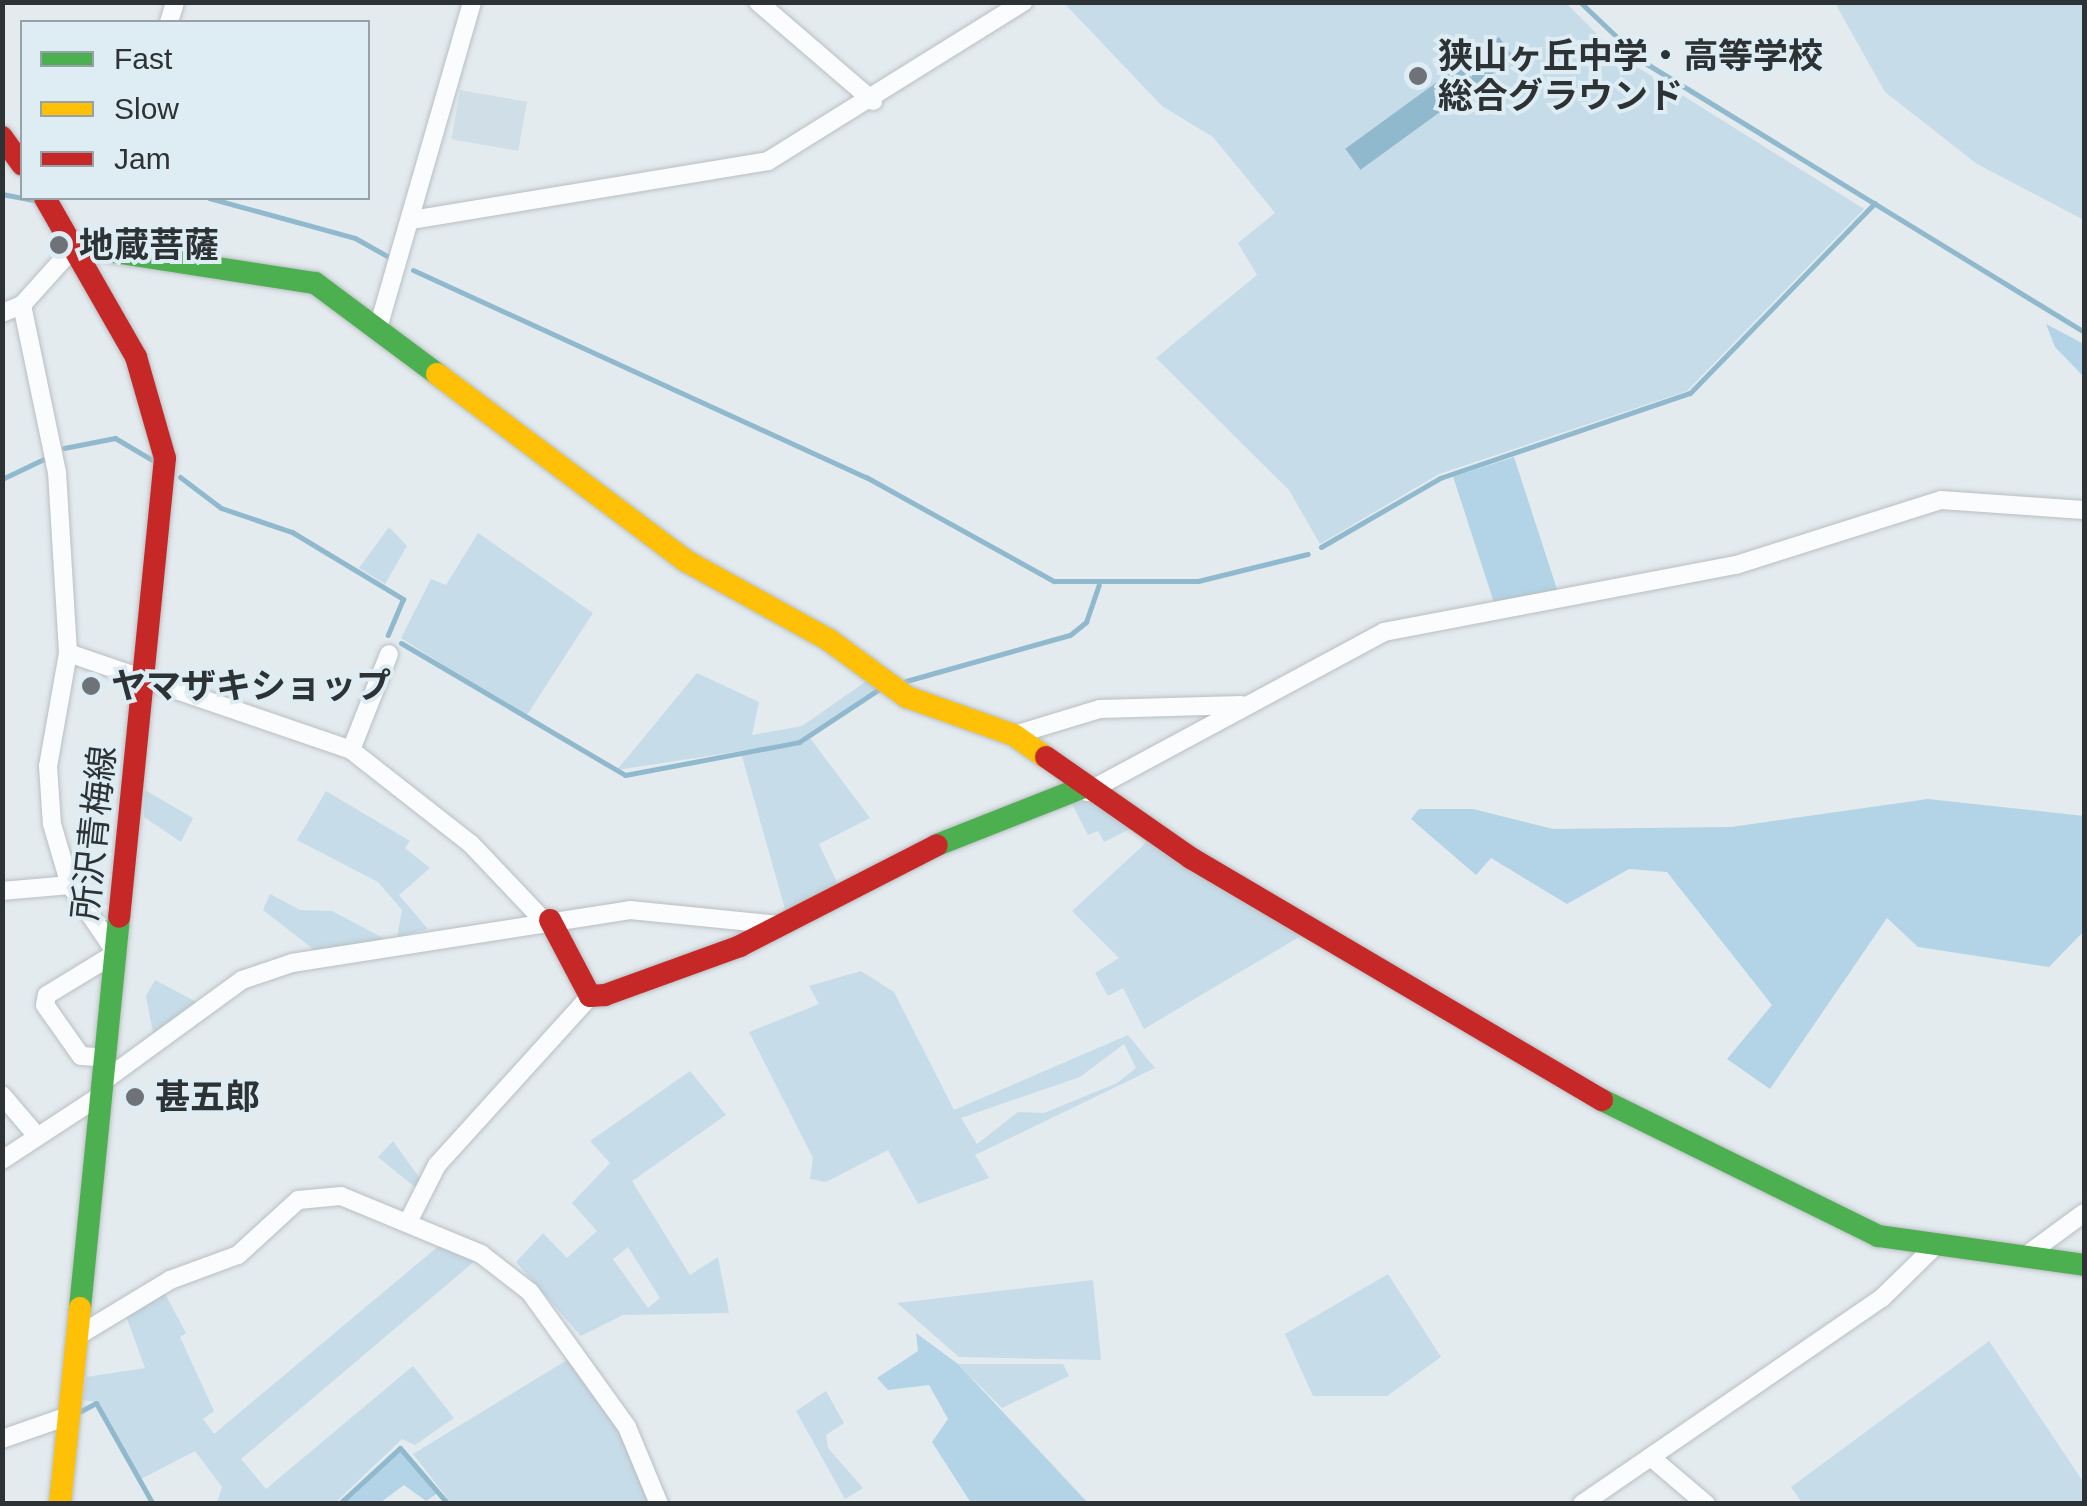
<!DOCTYPE html>
<html>
<head>
<meta charset="utf-8">
<style>
  body { margin:0 }
  #map { position:relative; width:2087px; height:1506px; overflow:hidden; background:#e3ebef; font-family:Helvetica,"Noto Sans JP",sans-serif }
  div>[style] { position:absolute }
  .built>* { inset:0; background:#d0dfe7; transform-origin:0 0 }
  .green>* { inset:0; background:#c6dce8 }
  .forest>* { inset:0; background:#b3d4e6; transform-origin:0 0 }
  .water>* { inset:0; background:#90b9cd; transform-origin:0 0 }
  .stream>* { height:5px; margin:-2.5px; padding:0 2.5px; transform-origin:2.5px; border-radius:2.5px; background:#90b9cd }
  .roads { filter:drop-shadow(0 0 2px #b9bec1) drop-shadow(0 0 2px #b9bec1) }
  .street>* { height:18px; margin:-9px; padding:0 9px; transform-origin:9px; border-radius:9px; background:#fbfcfd }
  .fast>* { height:22px; margin:-11px; padding:0 11px; transform-origin:11px; border-radius:11px; background:#4caf50 }
  .slow>* { height:22px; margin:-11px; padding:0 11px; transform-origin:11px; border-radius:11px; background:#ffc107 }
  .jam>* { height:22px; margin:-11px; padding:0 11px; transform-origin:11px; border-radius:11px; background:#c62828 }
  .dots>* { width:28px; height:28px; translate:-50% -50%; box-sizing:border-box; border:5px solid #deecf4; border-radius:50% }
  span { translate:-50% -50%; white-space:nowrap; text-align:center; line-height:1.15; -webkit-text-stroke:8px #deecf4; paint-order:stroke }
  .poi-label { font-size:35px; color:#2d3235; font-weight:700 }
  .left { translate:0 -50%; text-align:left }
  .street-label { font-size:35px; color:#2d3235 }
  .frame { position:absolute; inset:0; border:5px solid #2d3235; pointer-events:none }
  .legend { position:absolute; left:20px; top:20px; width:350px; height:180px; box-sizing:border-box; background:#deecf4; border:2px solid #97a2a8; margin:0; padding:12px 18px; list-style:none; font-size:30px; color:#2d3235 }
  .legend li { display:flex; align-items:center; gap:20px; height:50px }
  .legend b { width:50px; border:2px solid #97a2a8 }
</style>
</head>
<body>
<div id="map">
  <div class="built">
    <div style="left:460px;top:90px;width:68px;height:50px;rotate:10deg"></div>
  </div>
  <div class="green">
    <div style="clip-path:polygon(1064px 3px,1566px 3px,1618px 55px,1864px 209px,1687px 391px,1439px 474px,1320px 544px,1289px 490px,1156px 358px,1257px 275px,1238px 243px,1275px 213px,1213px 137px,1162px 106px)"></div>
    <div style="clip-path:polygon(1835px 3px,2084px 3px,2082px 219px,1977px 164px,1885px 92px)"></div>
    <div style="clip-path:polygon(389px 527px,407px 546px,385px 584px,359px 568px)"></div>
    <div style="clip-path:polygon(478px 533px,593px 613px,525px 718px,401px 638px,431px 579px,446px 585px)"></div>
    <div style="clip-path:polygon(697px 673px,759px 702px,752px 735px,802px 726px,868px 680px,878px 691px,799px 742px,617px 770px)"></div>
    <div style="clip-path:polygon(810px 738px,870px 818px,819px 844px,842px 893px,787px 916px,741px 753px)"></div>
    <div style="clip-path:polygon(145px 790px,193px 818px,181px 842px,144px 817px)"></div>
    <div style="clip-path:polygon(326px 791px,410px 841px,405px 848px,430px 868px,399px 895px,428px 929px,397px 937px,402px 910px,378px 882px,297px 840px)"></div>
    <div style="clip-path:polygon(1090px 801px,1132px 828px,1104px 842px,1098px 831px,1088px 835px,1071px 802px)"></div>
    <div style="clip-path:polygon(1150px 839px,1304px 934px,1144px 1029px,1123px 988px,1108px 996px,1095px 973px,1119px 958px,1072px 911px)"></div>
    <div style="clip-path:polygon(270px 894px,300px 910px,332px 911px,385px 939px,317px 952px,263px 910px)"></div>
    <div style="clip-path:polygon(evenodd,861px 971px,894px 992px,954px 1110px,1128px 1035px,1155px 1068px,975px 1155px,989px 1178px,918px 1204px,888px 1150px,826px 1182px,810px 1179px,813px 1158px,749px 1032px,819px 1004px,809px 986px,861px 971px,1124px 1044px,1136px 1068px,1117px 1083px,1044px 1113px,1018px 1112px,977px 1144px,961px 1118px,1080px 1077px,1124px 1044px)"></div>
    <div style="clip-path:polygon(155px 980px,200px 1004px,154px 1038px,146px 996px)"></div>
    <div style="clip-path:polygon(evenodd,690px 1071px,726px 1115px,632px 1181px,690px 1275px,718px 1257px,729px 1313px,623px 1315px,581px 1336px,516px 1262px,543px 1233px,567px 1258px,597px 1231px,572px 1203px,610px 1163px,590px 1141px,690px 1071px,628px 1247px,660px 1298px,648px 1308px,613px 1259px,628px 1247px)"></div>
    <div style="clip-path:polygon(393px 1141px,421px 1180px,416px 1188px,378px 1157px)"></div>
    <div style="clip-path:polygon(441px 1244px,476px 1260px,241px 1459px,266px 1489px,413px 1366px,454px 1418px,415px 1445px,402px 1439px,335px 1503px,217px 1503px,222px 1487px,195px 1451px,141px 1479px,98px 1402px,83px 1400px,86px 1377px,145px 1368px,125px 1313px,163px 1290px,186px 1333px,180px 1337px,214px 1411px,203px 1419px,214px 1434px)"></div>
    <div style="clip-path:polygon(1388px 1274px,1441px 1357px,1387px 1396px,1313px 1396px,1285px 1334px)"></div>
    <div style="clip-path:polygon(1093px 1280px,1101px 1360px,959px 1357px,897px 1303px)"></div>
    <div style="clip-path:polygon(1989px 1341px,2084px 1483px,2084px 1503px,1802px 1503px,1791px 1487px)"></div>
    <div style="clip-path:polygon(572px 1357px,627px 1441px,653px 1503px,451px 1503px,413px 1454px)"></div>
    <div style="clip-path:polygon(958px 1364px,1063px 1364px,1069px 1376px,1002px 1408px)"></div>
    <div style="clip-path:polygon(826px 1391px,844px 1423px,826px 1435px,828px 1448px,863px 1488px,845px 1499px,796px 1411px)"></div>
  </div>
  <div class="forest">
    <div style="clip-path:polygon(2046px 324px,2084px 344px,2084px 377px,2055px 347px)"></div>
    <div style="left:1514px;top:457px;width:144px;height:64px;rotate:72deg"></div>
    <div style="clip-path:polygon(1928px 799px,2084px 816px,2084px 931px,2049px 967px,1918px 947px,1887px 918px,1770px 1089px,1727px 1059px,1772px 1005px,1667px 872px,1629px 869px,1567px 904px,1491px 858px,1476px 875px,1411px 819px,1419px 809px,1473px 809px,1553px 829px,1731px 827px)"></div>
    <div style="clip-path:polygon(916px 1333px,958px 1364px,1088px 1503px,971px 1503px,932px 1442px,948px 1419px,929px 1385px,888px 1390px,877px 1378px,918px 1351px)"></div>
    <div style="clip-path:polygon(400px 1450px,438px 1493px,426px 1501px,404px 1485px,380px 1503px,344px 1502px)"></div>
  </div>
  <div class="water">
    <div style="left:1499px;top:37px;width:26px;height:190px;rotate:54deg"></div>
  </div>
  <div class="stream">
    <div style="left:1580px;top:2px;width:86px;rotate:43.6deg"></div>
    <div style="left:1642px;top:61px;width:518px;rotate:31.51deg"></div>
    <div style="left:2px;top:194px;width:36px;rotate:11deg"></div>
    <div style="left:209px;top:198px;width:151px;rotate:15.3deg"></div>
    <div style="left:355px;top:238px;width:45px;rotate:29.4deg"></div>
    <div style="left:413px;top:270px;width:498px;rotate:24.6deg"></div>
    <div style="left:866px;top:477px;width:215px;rotate:29deg"></div>
    <div style="left:1054px;top:581px;width:144px"></div>
    <div style="left:1198px;top:581px;width:113px;rotate:-13.8deg"></div>
    <div style="left:64px;top:448px;width:52px;rotate:-11.1deg"></div>
    <div style="left:115px;top:438px;width:43px;rotate:30.7deg"></div>
    <div style="left:180px;top:477px;width:51px;rotate:37.1deg"></div>
    <div style="left:221px;top:508px;width:75px;rotate:18.7deg"></div>
    <div style="left:292px;top:532px;width:130px;rotate:31.1deg"></div>
    <div style="left:403px;top:599px;width:39px;rotate:113deg"></div>
    <div style="left:2px;top:479px;width:51px;rotate:-25.6deg"></div>
    <div style="left:1321px;top:547px;width:138px;rotate:-30.1deg"></div>
    <div style="left:1440px;top:478px;width:264px;rotate:-18.8deg"></div>
    <div style="left:1690px;top:393px;width:265px;rotate:-45.8deg"></div>
    <div style="left:401px;top:643px;width:260px;rotate:30.5deg"></div>
    <div style="left:625px;top:775px;width:177px;rotate:-10.7deg"></div>
    <div style="left:799px;top:742px;width:95px;rotate:-33.4deg"></div>
    <div style="left:906px;top:681px;width:170px;rotate:-15.7deg"></div>
    <div style="left:1070px;top:635px;width:21px;rotate:-39deg"></div>
    <div style="left:1086px;top:622px;width:39px;rotate:-71deg"></div>
    <div style="left:81px;top:1411px;width:17px;rotate:-28deg"></div>
    <div style="left:96px;top:1403px;width:116px;rotate:60.6deg"></div>
    <div style="left:339px;top:1504px;width:83px;rotate:-42.6deg"></div>
    <div style="left:400px;top:1448px;width:74px;rotate:49.4deg"></div>
  </div>
  <div class="roads">
    <div class="street">
      <div style="left:758px;top:2px;width:152px;rotate:40.7deg"></div>
      <div style="left:169px;top:22px;width:21px;rotate:-73deg"></div>
      <div style="left:412px;top:220px;width:361px;rotate:-9.4deg"></div>
      <div style="left:768px;top:161px;width:301px;rotate:-31.9deg"></div>
      <div style="left:22px;top:305px;width:171px;rotate:78.2deg"></div>
      <div style="left:57px;top:472px;width:181px;rotate:86.5deg"></div>
      <div style="left:68px;top:653px;width:115px;rotate:100deg"></div>
      <div style="left:48px;top:766px;width:58px;rotate:86.1deg"></div>
      <div style="left:52px;top:824px;width:64px;rotate:73.6deg"></div>
      <div style="left:70px;top:885px;width:82px;rotate:55.9deg"></div>
      <div style="left:116px;top:953px;width:81px;rotate:148.7deg"></div>
      <div style="left:47px;top:995px;width:10px;rotate:101deg"></div>
      <div style="left:45px;top:1005px;width:62px;rotate:54.8deg"></div>
      <div style="left:81px;top:1056px;width:26px;rotate:4deg"></div>
      <div style="left:2px;top:313px;width:22px;rotate:-22deg"></div>
      <div style="left:22px;top:305px;width:79px;rotate:-48.1deg"></div>
      <div style="left:378px;top:328px;width:339px;rotate:-73.9deg"></div>
      <div style="left:68px;top:653px;width:299px;rotate:18.9deg"></div>
      <div style="left:351px;top:750px;width:152px;rotate:38.1deg"></div>
      <div style="left:471px;top:844px;width:105px;rotate:46.5deg"></div>
      <div style="left:1014px;top:735px;width:90px;rotate:-16.8deg"></div>
      <div style="left:1100px;top:709px;width:141px;rotate:-1.6deg"></div>
      <div style="left:351px;top:750px;width:103px;rotate:-68.4deg"></div>
      <div style="left:1087px;top:792px;width:337px;rotate:-28.3deg"></div>
      <div style="left:1384px;top:632px;width:358px;rotate:-10.8deg"></div>
      <div style="left:1736px;top:565px;width:215px;rotate:-17.6deg"></div>
      <div style="left:1941px;top:500px;width:143px;rotate:4deg"></div>
      <div style="left:2px;top:891px;width:68px;rotate:-5deg"></div>
      <div style="left:105px;top:1080px;width:170px;rotate:-36.1deg"></div>
      <div style="left:242px;top:980px;width:53px;rotate:-18.8deg"></div>
      <div style="left:292px;top:963px;width:342px;rotate:-8.9deg"></div>
      <div style="left:630px;top:910px;width:150px;rotate:5.7deg"></div>
      <div style="left:2px;top:1095px;width:54px;rotate:49.5deg"></div>
      <div style="left:2px;top:1160px;width:121px;rotate:-33.2deg"></div>
      <div style="left:408px;top:1222px;width:64px;rotate:-63deg"></div>
      <div style="left:437px;top:1165px;width:228px;rotate:-47.8deg"></div>
      <div style="left:2031px;top:1252px;width:66px;rotate:-36.3deg"></div>
      <div style="left:76px;top:1337px;width:110px;rotate:-31.2deg"></div>
      <div style="left:170px;top:1280px;width:72px;rotate:-20.2deg"></div>
      <div style="left:238px;top:1255px;width:81px;rotate:-42.5deg"></div>
      <div style="left:298px;top:1200px;width:43px;rotate:-5.3deg"></div>
      <div style="left:341px;top:1196px;width:152px;rotate:22.5deg"></div>
      <div style="left:481px;top:1254px;width:62px;rotate:37.8deg"></div>
      <div style="left:530px;top:1292px;width:166px;rotate:54.3deg"></div>
      <div style="left:627px;top:1427px;width:83px;rotate:67.4deg"></div>
      <div style="left:2px;top:1439px;width:67px;rotate:-19.2deg"></div>
      <div style="left:1653px;top:1459px;width:70px;rotate:40.3deg"></div>
      <div style="left:1582px;top:1504px;width:364px;rotate:-34.5deg"></div>
      <div style="left:1882px;top:1298px;width:69px;rotate:-44.4deg"></div>
    </div>
    <div class="fast">
      <div style="left:75px;top:246px;width:243px;rotate:8.8deg"></div>
      <div style="left:315px;top:283px;width:152px;rotate:36.7deg"></div>
      <div style="left:937px;top:845px;width:156px;rotate:-21.5deg"></div>
      <div style="left:1602px;top:1100px;width:308px;rotate:26.2deg"></div>
      <div style="left:1878px;top:1236px;width:208px;rotate:8deg"></div>
      <div style="left:80px;top:1308px;width:393px;rotate:-84.3deg"></div>
    </div>
    <div class="slow">
      <div style="left:437px;top:374px;width:311px;rotate:36.9deg"></div>
      <div style="left:686px;top:561px;width:163px;rotate:28.9deg"></div>
      <div style="left:829px;top:640px;width:97px;rotate:36.2deg"></div>
      <div style="left:907px;top:697px;width:114px;rotate:19.6deg"></div>
      <div style="left:1014px;top:735px;width:39px;rotate:35deg"></div>
      <div style="left:60px;top:1504px;width:197px;rotate:-84.2deg"></div>
    </div>
    <div class="jam">
      <div style="left:2px;top:137px;width:34px;rotate:54deg"></div>
      <div style="left:45px;top:198px;width:183px;rotate:60.2deg"></div>
      <div style="left:136px;top:357px;width:105px;rotate:74deg"></div>
      <div style="left:165px;top:458px;width:461px;rotate:95.7deg"></div>
      <div style="left:1046px;top:757px;width:177px;rotate:34.9deg"></div>
      <div style="left:1191px;top:858px;width:477px;rotate:30.5deg"></div>
      <div style="left:550px;top:920px;width:86px;rotate:62.2deg"></div>
      <div style="left:590px;top:996px;width:15px;rotate:-4deg"></div>
      <div style="left:605px;top:995px;width:144px;rotate:-19.9deg"></div>
      <div style="left:740px;top:946px;width:221px;rotate:-27.1deg"></div>
    </div>
  </div>
  <div class="dots">
    <div style="left:1418px;top:76px;background:#6d7376"></div>
    <div style="left:59px;top:245px;background:#6d7376"></div>
    <div style="left:91px;top:686px;background:#6d7376"></div>
    <div style="left:135px;top:1097px;background:#6d7376"></div>
  </div>
  <div class="poi-label">
    <span class="left" style="left:1438px;top:76px">狭山ヶ丘中学・高等学校<br>総合グラウンド</span>
    <span class="left" style="left:79px;top:245px">地蔵菩薩</span>
    <span class="left" style="left:111px;top:686px">ヤマザキショップ</span>
    <span class="left" style="left:155px;top:1097px">甚五郎</span>
  </div>
  <div class="street-label">
    <span style="left:94px;top:833px;rotate:-84deg">所沢青梅線</span>
  </div>
  <div class="frame"></div>
  <ul class="legend">
  <li><b style="height:12px;background:#4caf50"></b>Fast</li>
  <li><b style="height:12px;background:#ffc107"></b>Slow</li>
  <li><b style="height:12px;background:#c62828"></b>Jam</li>
  </ul>
</div>
</body>
</html>
